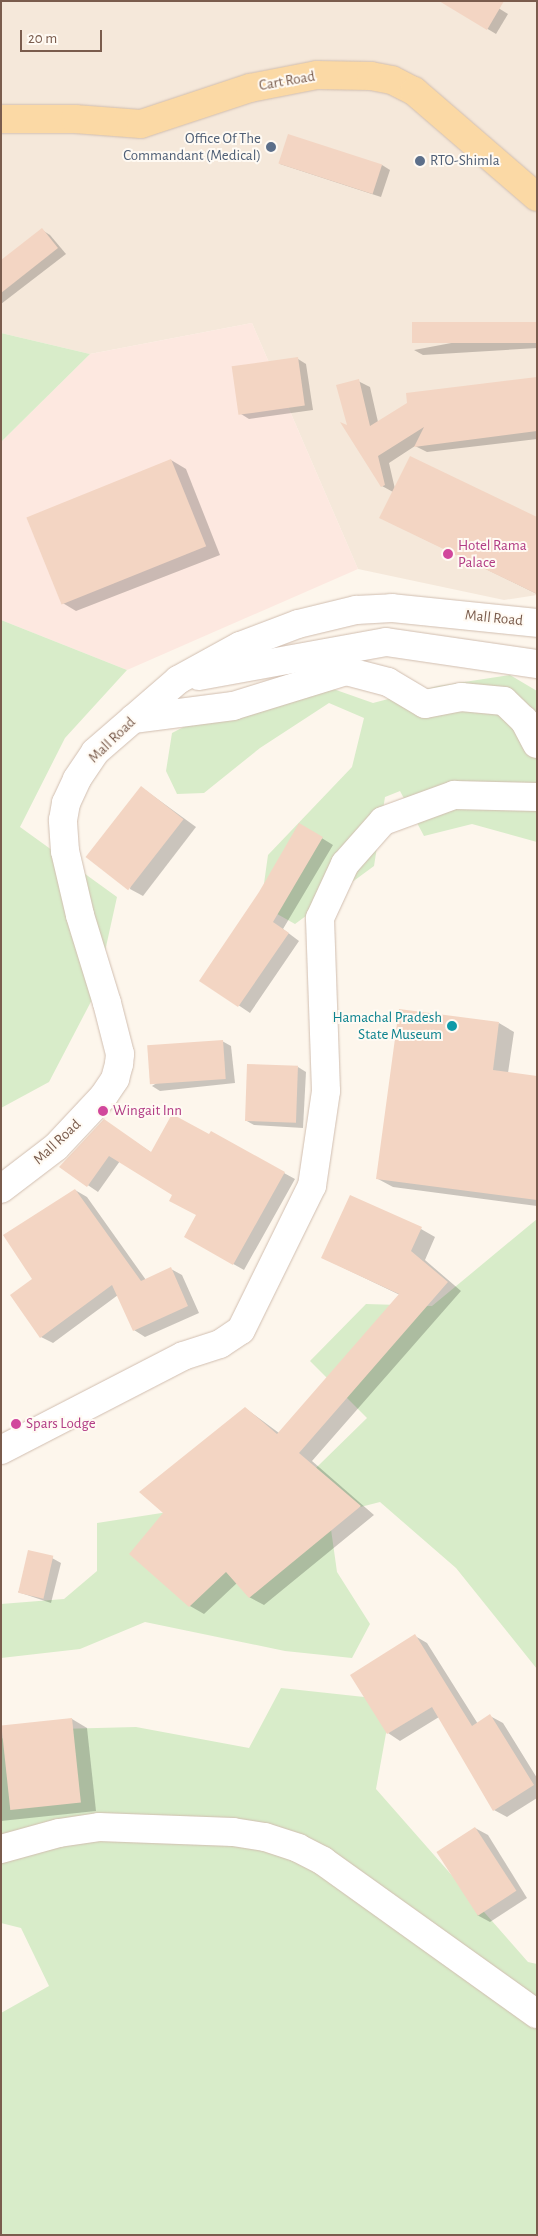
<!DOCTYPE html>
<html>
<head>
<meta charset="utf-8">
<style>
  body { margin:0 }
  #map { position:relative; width:538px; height:2236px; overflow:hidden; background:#fdf6ec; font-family:"Alegreya Sans",sans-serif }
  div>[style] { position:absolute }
  .residential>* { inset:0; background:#f5e8da }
  .commercial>* { inset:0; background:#fde8e0 }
  .green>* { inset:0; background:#d8ecc9 }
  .shadow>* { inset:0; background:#0003 }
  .building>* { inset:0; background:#f3d5c3; transform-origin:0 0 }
  .roads { filter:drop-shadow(0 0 1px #d1beb0) drop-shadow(0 0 1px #d1beb0) }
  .minor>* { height:28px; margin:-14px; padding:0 14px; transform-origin:14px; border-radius:14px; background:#fff }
  .major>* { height:28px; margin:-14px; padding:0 14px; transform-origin:14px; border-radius:14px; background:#fbd9a5 }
  .dots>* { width:14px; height:14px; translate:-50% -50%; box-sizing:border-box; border:2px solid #fffaf3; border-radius:50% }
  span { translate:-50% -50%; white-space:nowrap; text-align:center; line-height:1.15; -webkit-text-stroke:4px #fffaf3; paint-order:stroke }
  .street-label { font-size:15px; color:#7a5c4d }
  .service-label { font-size:15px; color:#4e5e75 }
  .right { translate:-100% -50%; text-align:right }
  .left { translate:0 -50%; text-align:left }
  .hotel-label { font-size:15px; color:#b23c85 }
  .culture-label { font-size:15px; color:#0d838f }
  .frame { position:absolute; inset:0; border:2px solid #7a5c4d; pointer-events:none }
  .scale { position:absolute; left:20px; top:30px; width:82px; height:22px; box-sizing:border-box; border:2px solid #7a5c4d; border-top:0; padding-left:6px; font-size:15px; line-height:18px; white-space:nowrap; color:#7a5c4d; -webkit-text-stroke:4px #fffaf3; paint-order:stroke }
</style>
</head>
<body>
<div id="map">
  <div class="residential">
    <div style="clip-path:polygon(1px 1px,537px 1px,537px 595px,504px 600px,358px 569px,252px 323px,90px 354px,1px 333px)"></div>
  </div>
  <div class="commercial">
    <div style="clip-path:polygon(252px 323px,358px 569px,127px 670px,1px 620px,1px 442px,90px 354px)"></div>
  </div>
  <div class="green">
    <div style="clip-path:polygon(1px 333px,90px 354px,1px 442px)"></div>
    <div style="clip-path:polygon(1px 620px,127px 670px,65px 738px,20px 827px,117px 897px,96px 992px,49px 1082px,1px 1108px)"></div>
    <div style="clip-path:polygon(288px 673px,373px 703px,438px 686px,510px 675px,537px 691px,537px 842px,472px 824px,424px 836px,400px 791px,385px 797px,374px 866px,295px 924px,261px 905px,268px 855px,352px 767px,364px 718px,329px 703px,260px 748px,204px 793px,177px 794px,166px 771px,172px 733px)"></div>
    <div style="clip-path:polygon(537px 1219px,537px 1669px,456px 1568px,380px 1502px,329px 1515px,337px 1572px,370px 1624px,352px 1658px,285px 1651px,145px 1622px,80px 1649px,1px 1658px,1px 1604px,64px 1599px,97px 1571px,97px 1523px,168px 1512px,273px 1510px,367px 1418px,310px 1361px,366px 1304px,432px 1306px)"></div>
    <div style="clip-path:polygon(281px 1688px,392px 1700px,376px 1789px,528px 1962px,537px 1964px,537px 2235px,1px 2235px,1px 2013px,49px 1986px,21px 1928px,1px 1923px,1px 1739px,19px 1730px,136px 1727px,249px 1748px)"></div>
  </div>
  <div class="shadow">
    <div style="clip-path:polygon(487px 1px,508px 14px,496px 34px,443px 2px)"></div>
    <div style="clip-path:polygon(280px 164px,382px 165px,390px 170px,381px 197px)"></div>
    <div style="clip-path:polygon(42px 230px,50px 235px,66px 254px,1px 304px,1px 261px)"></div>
    <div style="clip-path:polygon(537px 327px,537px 348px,423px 355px,414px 350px)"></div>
    <div style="clip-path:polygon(298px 359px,306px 364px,313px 410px,249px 419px,241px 414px)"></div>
    <div style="clip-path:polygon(537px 378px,537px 439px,427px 452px,415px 446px,389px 463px,395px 489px,537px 518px,537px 594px,381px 518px,393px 492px,382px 486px,349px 428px,358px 381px,370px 387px,378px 422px)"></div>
    <div style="clip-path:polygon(171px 460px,186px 469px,220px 555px,76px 611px,61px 602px)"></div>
    <div style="clip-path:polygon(141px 787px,196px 827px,143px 896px,130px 889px)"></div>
    <div style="clip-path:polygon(299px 824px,333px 845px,283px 929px,299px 941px,250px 1013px,201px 980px,260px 893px)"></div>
    <div style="clip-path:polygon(499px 1023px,514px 1032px,508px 1073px,537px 1077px,537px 1206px,393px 1187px,378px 1179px)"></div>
    <div style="clip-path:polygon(222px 1041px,231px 1046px,235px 1083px,160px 1091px,152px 1086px)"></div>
    <div style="clip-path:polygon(298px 1067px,306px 1072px,303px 1128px,254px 1125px,245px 1120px)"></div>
    <div style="clip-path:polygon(104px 1121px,152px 1153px,284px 1173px,295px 1179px,244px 1270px,189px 1239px,198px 1215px,174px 1195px,120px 1161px,98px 1192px,61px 1167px)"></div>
    <div style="clip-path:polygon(75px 1190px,87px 1197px,146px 1280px,171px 1269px,182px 1275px,199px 1313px,145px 1337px,134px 1330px,118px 1295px,53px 1343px,41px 1337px)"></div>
    <div style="clip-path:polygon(421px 1229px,435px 1237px,425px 1260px,461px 1291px,312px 1461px,374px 1515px,264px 1605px,249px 1597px,237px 1583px,204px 1614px,190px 1606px,165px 1513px,245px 1408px,279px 1433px,400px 1295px,323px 1258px)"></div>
    <div style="clip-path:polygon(52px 1558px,61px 1563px,51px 1603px,18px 1592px)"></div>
    <div style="clip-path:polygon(415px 1636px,427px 1643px,478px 1724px,490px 1716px,503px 1723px,537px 1778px,537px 1798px,507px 1817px,494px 1810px,439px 1717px,400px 1741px,388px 1733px)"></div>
    <div style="clip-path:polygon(72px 1719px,87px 1728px,96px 1811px,1px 1821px,1px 1727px)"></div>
    <div style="clip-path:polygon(475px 1828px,488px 1835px,527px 1898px,490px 1922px,477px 1915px)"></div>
  </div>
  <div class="building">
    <div style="clip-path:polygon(439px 1px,504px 1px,487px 30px)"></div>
    <div style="left:288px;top:134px;width:99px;height:31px;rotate:18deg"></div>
    <div style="clip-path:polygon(42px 228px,58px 248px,1px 293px,1px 260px)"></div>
    <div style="left:537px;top:322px;width:21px;height:125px;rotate:90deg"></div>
    <div style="left:298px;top:357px;width:49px;height:67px;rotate:82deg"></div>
    <div style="clip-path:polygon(537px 377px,537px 431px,414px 447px,424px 427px,378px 456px,385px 485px,381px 487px,340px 422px,347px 425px,336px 385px,359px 379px,370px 426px,407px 403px,406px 393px)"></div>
    <div style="clip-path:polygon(410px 456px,537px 517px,537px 594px,379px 518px)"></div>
    <div style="left:171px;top:459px;width:94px;height:156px;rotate:68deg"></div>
    <div style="left:141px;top:786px;width:54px;height:90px;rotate:38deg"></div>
    <div style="clip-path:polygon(299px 823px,323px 837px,273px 922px,289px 933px,238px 1007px,199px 981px,259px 892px)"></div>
    <div style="clip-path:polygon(399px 1009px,499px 1022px,493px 1070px,537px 1076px,537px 1200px,376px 1179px)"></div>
    <div style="left:223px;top:1040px;width:39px;height:76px;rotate:86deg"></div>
    <div style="left:247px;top:1064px;width:51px;height:57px;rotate:2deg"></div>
    <div style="clip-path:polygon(172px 1114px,209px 1134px,211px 1131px,285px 1172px,233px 1265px,184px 1237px,196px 1215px,169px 1201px,172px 1195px,109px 1156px,87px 1187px,59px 1167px,104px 1119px,151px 1152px)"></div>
    <div style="clip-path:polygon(75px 1189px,141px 1281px,171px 1267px,188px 1306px,133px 1331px,112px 1285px,40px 1338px,10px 1295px,32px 1279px,3px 1235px)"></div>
    <div style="clip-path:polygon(350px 1195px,422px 1227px,411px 1251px,448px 1282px,299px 1453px,361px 1506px,249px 1598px,226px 1572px,189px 1607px,129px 1554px,163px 1513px,139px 1492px,245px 1407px,277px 1434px,399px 1294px,321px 1258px)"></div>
    <div style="left:28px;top:1550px;width:26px;height:44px;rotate:13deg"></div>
    <div style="clip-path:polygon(415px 1634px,472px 1726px,490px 1714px,534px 1785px,493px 1811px,432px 1707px,387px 1734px,350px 1675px)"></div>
    <div style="left:72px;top:1718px;width:85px;height:71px;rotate:84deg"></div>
    <div style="left:475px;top:1827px;width:76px;height:46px;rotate:57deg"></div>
  </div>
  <div class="roads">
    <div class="minor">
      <div style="left:199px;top:676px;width:190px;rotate:-10.3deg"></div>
      <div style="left:386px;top:642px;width:153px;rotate:8.3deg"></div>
      <div style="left:133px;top:719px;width:101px;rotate:-7.4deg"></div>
      <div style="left:233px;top:706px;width:118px;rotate:-17.2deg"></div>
      <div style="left:346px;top:671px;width:43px;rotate:14.7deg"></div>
      <div style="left:388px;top:682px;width:43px;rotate:30.7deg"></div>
      <div style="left:425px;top:704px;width:37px;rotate:-11deg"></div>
      <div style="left:461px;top:697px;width:43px;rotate:5.3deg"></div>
      <div style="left:504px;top:701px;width:28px;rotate:44deg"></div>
      <div style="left:524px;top:720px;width:27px;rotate:62deg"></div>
      <div style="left:1px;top:1189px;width:69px;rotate:-37.4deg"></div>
      <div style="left:56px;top:1147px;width:69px;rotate:-46.8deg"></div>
      <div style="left:103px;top:1097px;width:22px;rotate:-56deg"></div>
      <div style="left:115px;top:1079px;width:16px;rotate:-75deg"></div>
      <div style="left:119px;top:1064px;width:10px;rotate:-84deg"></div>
      <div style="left:120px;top:1054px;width:53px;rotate:-104.3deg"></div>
      <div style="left:107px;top:1003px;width:92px;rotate:-107.1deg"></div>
      <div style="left:80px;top:915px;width:66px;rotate:-103.2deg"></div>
      <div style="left:65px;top:851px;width:31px;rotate:-94deg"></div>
      <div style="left:63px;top:820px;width:17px;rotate:-80deg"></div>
      <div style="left:66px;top:803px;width:26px;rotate:-65deg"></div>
      <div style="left:77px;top:779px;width:32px;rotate:-56deg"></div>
      <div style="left:95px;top:752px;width:110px;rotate:-40.9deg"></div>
      <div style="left:178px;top:680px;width:71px;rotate:-28.7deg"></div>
      <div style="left:240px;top:646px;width:62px;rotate:-20.8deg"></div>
      <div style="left:298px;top:624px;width:60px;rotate:-13.6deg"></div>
      <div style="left:356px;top:610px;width:36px;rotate:-3deg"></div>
      <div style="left:392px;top:608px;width:146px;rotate:5.9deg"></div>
      <div style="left:1px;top:1450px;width:205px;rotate:-27.3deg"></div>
      <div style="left:183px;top:1356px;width:39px;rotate:-18deg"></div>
      <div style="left:220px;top:1344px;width:25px;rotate:-34deg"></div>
      <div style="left:241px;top:1330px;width:161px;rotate:-63.8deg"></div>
      <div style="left:312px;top:1186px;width:96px;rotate:-81.6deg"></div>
      <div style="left:326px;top:1091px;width:173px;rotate:-92deg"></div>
      <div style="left:320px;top:918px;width:60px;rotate:-65.2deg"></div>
      <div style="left:345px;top:864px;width:57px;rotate:-48.5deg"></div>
      <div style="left:383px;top:821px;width:76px;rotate:-20.1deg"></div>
      <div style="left:454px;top:795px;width:83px;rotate:1.4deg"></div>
      <div style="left:1px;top:1849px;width:60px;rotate:-15.4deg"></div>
      <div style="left:59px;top:1833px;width:40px;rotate:-8.5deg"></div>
      <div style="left:99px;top:1827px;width:134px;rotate:2.1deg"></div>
      <div style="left:233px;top:1832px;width:32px;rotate:9deg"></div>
      <div style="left:265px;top:1837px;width:35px;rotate:18deg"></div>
      <div style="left:298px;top:1848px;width:28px;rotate:27deg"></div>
      <div style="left:323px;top:1861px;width:263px;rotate:35.6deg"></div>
    </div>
    <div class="major">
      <div style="left:1px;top:119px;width:74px"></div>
      <div style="left:75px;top:119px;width:66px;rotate:4.3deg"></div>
      <div style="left:141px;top:124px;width:115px;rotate:-18.3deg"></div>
      <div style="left:250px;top:88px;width:68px;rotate:-11deg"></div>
      <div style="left:317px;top:75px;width:54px;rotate:1.1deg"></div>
      <div style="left:371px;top:76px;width:21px;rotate:11deg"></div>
      <div style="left:392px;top:80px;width:25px;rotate:27deg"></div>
      <div style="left:414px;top:91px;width:162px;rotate:40.8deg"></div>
    </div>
  </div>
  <div class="dots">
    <div style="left:271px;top:147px;background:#5c6f8a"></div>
    <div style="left:420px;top:161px;background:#5c6f8a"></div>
    <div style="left:448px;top:554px;background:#d1479c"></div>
    <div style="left:452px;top:1026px;background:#0f9aa8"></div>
    <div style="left:103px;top:1111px;background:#d1479c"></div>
    <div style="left:16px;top:1424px;background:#d1479c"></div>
  </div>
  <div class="street-label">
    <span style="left:287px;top:81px;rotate:-10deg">Cart Road</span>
    <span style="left:494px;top:618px;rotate:6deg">Mall Road</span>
    <span style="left:112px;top:740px;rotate:-44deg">Mall Road</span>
    <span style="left:57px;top:1142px;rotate:-43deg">Mall Road</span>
  </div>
  <div class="service-label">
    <span class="right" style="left:261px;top:147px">Office Of The<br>Commandant (Medical)</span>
    <span class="left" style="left:430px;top:161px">RTO-Shimla</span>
  </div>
  <div class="hotel-label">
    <span class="left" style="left:458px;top:554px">Hotel Rama<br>Palace</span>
    <span class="left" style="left:113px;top:1111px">Wingait Inn</span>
    <span class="left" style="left:26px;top:1424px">Spars Lodge</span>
  </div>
  <div class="culture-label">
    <span class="right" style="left:442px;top:1026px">Hamachal Pradesh<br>State Museum</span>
  </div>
  <div class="frame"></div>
  <div class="scale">20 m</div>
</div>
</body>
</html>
